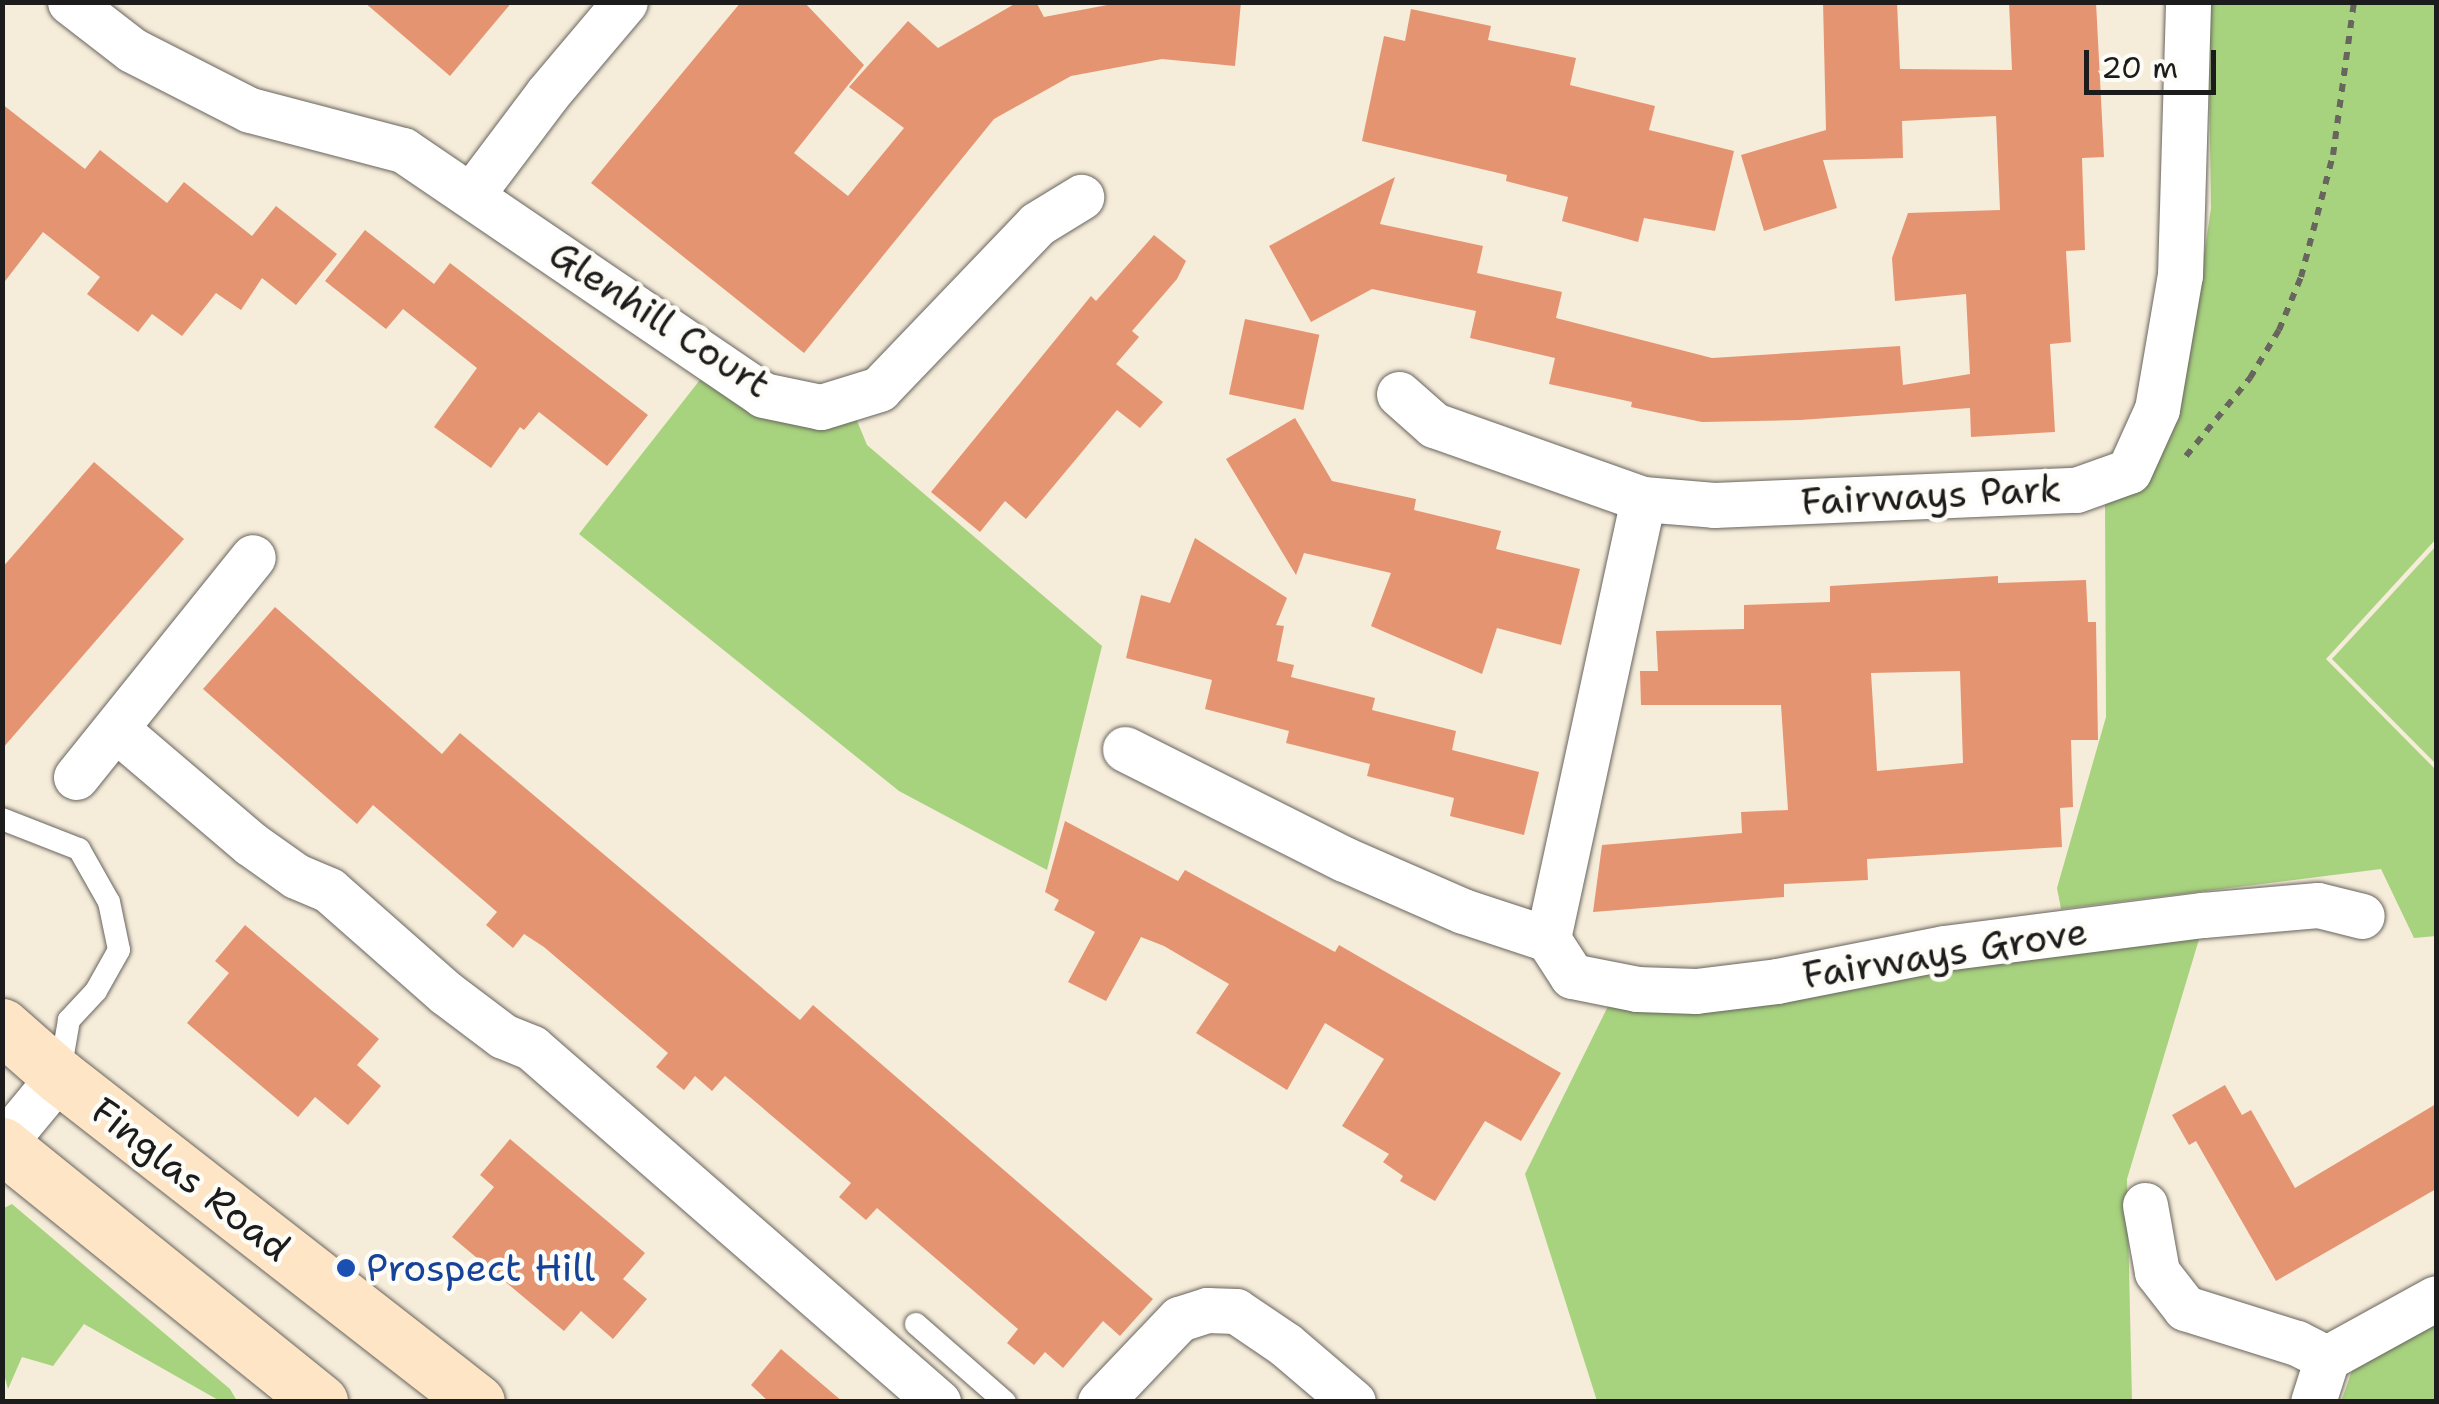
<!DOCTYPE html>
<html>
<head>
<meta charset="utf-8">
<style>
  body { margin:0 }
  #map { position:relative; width:2439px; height:1404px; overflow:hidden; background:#f6ecda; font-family:"Shantell Sans",sans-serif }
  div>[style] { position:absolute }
  .green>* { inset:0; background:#a7d27e }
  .building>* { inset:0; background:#e59471; transform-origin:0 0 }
  .path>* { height:6px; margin-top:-3px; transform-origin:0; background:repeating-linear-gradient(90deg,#68655e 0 8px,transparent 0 16px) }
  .roads { filter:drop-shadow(0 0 2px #68655e) drop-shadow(0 0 2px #68655e) }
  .lane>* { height:22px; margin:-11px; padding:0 11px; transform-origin:11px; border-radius:11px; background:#fff }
  .street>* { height:45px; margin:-22.5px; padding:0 22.5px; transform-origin:22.5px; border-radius:22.5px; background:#fff }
  .secondary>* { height:55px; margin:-27.5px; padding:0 27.5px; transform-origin:27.5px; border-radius:27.5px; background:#fee5c5 }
  .dots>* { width:28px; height:28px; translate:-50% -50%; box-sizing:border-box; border:5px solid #fdfcf7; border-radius:50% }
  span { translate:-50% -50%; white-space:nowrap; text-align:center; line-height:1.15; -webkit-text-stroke:9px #fdfcf7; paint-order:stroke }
  .street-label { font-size:38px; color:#1c1c1c }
  .transit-label { font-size:38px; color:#164399 }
  .left { translate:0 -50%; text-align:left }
  .frame { position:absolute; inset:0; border:5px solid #1c1c1c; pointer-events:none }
  .scale { position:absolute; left:2084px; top:50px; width:132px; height:45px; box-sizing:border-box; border:5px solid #1c1c1c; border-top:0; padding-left:12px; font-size:30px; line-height:35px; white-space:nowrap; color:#1c1c1c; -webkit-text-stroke:8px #fdfcf7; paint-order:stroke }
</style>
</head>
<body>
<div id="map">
  <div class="green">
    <div style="clip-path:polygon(2208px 3px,2436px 3px,2436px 539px,2326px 659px,2436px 770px,2436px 936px,2414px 938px,2381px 869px,2061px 909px,2057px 888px,2106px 717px,2105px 504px,2146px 479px,2178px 420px,2193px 331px,2211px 208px)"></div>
    <div style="clip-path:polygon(714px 362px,848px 399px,867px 445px,1102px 646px,1047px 870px,899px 791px,579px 534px)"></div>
    <div style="clip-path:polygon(2436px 546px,2436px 764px,2332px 659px)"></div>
    <div style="clip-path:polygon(2206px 916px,2127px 1179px,2132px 1401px,1597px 1401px,1525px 1174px,1618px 986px)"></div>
    <div style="clip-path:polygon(12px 1204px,230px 1389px,237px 1401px,220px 1401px,84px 1324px,53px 1366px,22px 1357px,8px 1389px,2px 1367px,2px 1209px)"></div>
    <div style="clip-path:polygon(2436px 1315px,2436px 1401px,2341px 1402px,2354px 1365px)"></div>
  </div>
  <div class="building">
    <div style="clip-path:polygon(364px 2px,512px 2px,450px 76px)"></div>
    <div style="clip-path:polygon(741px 2px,804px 2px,864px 65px,794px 153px,848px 196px,904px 128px,849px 87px,908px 21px,938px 48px,1018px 2px,1036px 2px,1044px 17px,1123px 2px,1241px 2px,1235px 66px,1162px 59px,1071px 76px,994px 119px,804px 353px,591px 183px)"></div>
    <div style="clip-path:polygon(1823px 2px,1897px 2px,1900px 69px,2012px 70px,2009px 2px,2096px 2px,2104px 157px,2082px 158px,2085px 250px,2066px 251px,2071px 342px,2050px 344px,2055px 432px,1971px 437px,1970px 408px,1800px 420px,1702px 422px,1631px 407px,1632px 402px,1549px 384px,1555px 358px,1470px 338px,1476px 311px,1372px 289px,1311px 322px,1269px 246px,1395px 177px,1380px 224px,1483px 246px,1477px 273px,1562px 292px,1556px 318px,1712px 358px,1900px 346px,1903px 385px,1970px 374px,1966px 294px,1895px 301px,1892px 258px,1908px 213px,2000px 210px,1996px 116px,1902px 121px,1903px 158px,1823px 160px,1837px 208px,1764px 231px,1741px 155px,1826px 130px)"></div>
    <div style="clip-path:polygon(1411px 9px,1491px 26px,1488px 40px,1576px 58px,1570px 85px,1655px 106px,1649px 130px,1734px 151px,1715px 231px,1644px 218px,1638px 242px,1562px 221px,1568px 197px,1506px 181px,1507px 175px,1362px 141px,1384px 36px,1405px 41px)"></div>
    <div style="clip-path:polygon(2px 104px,85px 169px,100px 150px,167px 203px,184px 182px,252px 236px,276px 206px,337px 254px,296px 305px,262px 278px,241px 310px,216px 293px,182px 336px,152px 314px,138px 332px,87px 294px,100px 277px,43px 232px,2px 285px)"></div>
    <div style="clip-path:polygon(365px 230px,434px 284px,450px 263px,648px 415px,607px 466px,539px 412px,524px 430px,520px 427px,491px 468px,434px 427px,477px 368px,403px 309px,386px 329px,325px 281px)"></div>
    <div style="clip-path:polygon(1154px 235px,1186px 261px,1177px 279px,1132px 331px,1139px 337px,1116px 364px,1163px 402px,1140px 428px,1117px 410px,1026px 519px,1005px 501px,980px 532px,931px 492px,1091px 296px,1096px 301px)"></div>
    <div style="left:1245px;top:319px;width:76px;height:77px;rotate:12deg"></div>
    <div style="clip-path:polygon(1295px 418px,1332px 481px,1416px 499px,1414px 510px,1501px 531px,1496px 549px,1580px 569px,1561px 645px,1497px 628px,1482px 674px,1371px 626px,1391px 573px,1304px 553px,1296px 575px,1226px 459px)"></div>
    <div style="clip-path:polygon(94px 462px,184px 539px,2px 749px,2px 568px)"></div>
    <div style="clip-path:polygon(1195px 538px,1287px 598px,1276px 625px,1284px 626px,1277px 661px,1294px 665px,1291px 677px,1375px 698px,1372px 710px,1456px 731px,1452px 750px,1539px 772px,1524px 835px,1450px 816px,1454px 798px,1367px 776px,1370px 764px,1286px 743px,1289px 731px,1205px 709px,1212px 680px,1126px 658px,1141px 595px,1170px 603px)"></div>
    <div style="clip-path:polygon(evenodd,1998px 576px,1998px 583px,2086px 580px,2088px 622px,2096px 622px,2098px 740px,2071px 740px,2073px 807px,2060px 808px,2062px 847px,1867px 859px,1868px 880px,1784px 884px,1784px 897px,1593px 912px,1602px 845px,1742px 833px,1741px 812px,1788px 810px,1781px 705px,1641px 705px,1640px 671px,1658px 671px,1656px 631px,1744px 629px,1744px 605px,1830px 602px,1830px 586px,1998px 576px,1960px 671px,1963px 763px,1877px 771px,1871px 673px,1960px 671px)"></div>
    <div style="clip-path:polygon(275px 607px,442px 754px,460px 733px,800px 1020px,813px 1005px,1153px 1299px,1120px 1336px,1103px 1321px,1063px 1368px,1045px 1352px,1034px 1365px,1007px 1343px,1018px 1329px,877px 1208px,866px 1220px,839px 1197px,851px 1183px,725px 1076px,712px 1091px,695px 1076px,684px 1090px,656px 1067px,668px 1053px,544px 947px,524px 934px,513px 948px,486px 925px,497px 912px,373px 805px,357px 824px,203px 689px)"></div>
    <div style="clip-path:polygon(1065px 821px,1178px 881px,1185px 870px,1335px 952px,1339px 945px,1561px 1073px,1521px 1141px,1485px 1121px,1435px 1201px,1400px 1181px,1403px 1176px,1383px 1162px,1389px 1154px,1342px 1126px,1384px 1059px,1325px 1023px,1287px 1090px,1196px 1033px,1229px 984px,1164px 946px,1141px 937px,1106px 1001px,1068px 982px,1095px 932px,1054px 910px,1059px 900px,1045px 892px)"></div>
    <div style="clip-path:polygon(245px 925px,379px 1039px,357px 1065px,381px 1086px,348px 1125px,315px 1097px,298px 1117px,187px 1023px,229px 973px,215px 961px)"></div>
    <div style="clip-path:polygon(2225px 1085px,2242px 1115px,2251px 1110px,2295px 1188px,2436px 1104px,2436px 1189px,2276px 1281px,2196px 1141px,2189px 1145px,2172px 1115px)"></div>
    <div style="clip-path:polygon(510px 1139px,645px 1253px,623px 1279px,647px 1299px,613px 1339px,581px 1311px,564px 1331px,452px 1237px,494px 1187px,480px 1175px)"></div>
    <div style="clip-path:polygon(781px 1349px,843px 1402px,769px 1402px,751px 1385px)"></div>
  </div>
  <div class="path">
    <div style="left:2186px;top:456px;width:101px;rotate:-50.6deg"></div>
    <div style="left:2250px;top:378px;width:56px;rotate:-58.9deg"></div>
    <div style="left:2279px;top:330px;width:57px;rotate:-67.5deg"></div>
    <div style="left:2301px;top:277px;width:126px;rotate:-75.3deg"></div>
    <div style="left:2333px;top:155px;width:154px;rotate:-82.2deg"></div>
  </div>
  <div class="roads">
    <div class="lane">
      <div style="left:2px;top:819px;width:83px;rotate:21.3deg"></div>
      <div style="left:79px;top:849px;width:61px;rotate:60.5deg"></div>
      <div style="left:109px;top:902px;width:49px;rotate:78.2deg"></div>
      <div style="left:119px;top:950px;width:47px;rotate:119.3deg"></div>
      <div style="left:96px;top:991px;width:40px;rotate:133deg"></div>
      <div style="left:69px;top:1020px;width:53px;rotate:99.8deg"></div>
      <div style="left:916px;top:1324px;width:118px;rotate:41.2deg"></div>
    </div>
    <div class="street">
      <div style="left:70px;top:2px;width:78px;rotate:37.7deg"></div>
      <div style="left:132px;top:50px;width:132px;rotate:27deg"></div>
      <div style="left:250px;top:110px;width:158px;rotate:14.7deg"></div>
      <div style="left:403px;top:150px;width:435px;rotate:34.2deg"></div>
      <div style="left:763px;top:395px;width:59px;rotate:11.7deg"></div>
      <div style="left:821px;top:407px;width:61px;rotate:-17.2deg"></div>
      <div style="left:879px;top:389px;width:228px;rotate:-46.2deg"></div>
      <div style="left:1037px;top:224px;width:52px;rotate:-31.5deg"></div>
      <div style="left:472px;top:194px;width:126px;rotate:-53deg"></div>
      <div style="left:548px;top:93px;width:119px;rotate:-49.8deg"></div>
      <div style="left:1399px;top:394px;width:47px;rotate:41.5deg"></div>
      <div style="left:1434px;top:425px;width:222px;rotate:19.5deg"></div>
      <div style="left:1643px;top:499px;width:71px;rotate:4.8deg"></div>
      <div style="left:1714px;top:505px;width:362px;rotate:-2.4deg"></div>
      <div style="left:2076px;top:490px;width:56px;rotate:-19.7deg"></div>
      <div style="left:2129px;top:471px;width:68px;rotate:-65.7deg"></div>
      <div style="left:2157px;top:409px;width:136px;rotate:-80.3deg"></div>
      <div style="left:2180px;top:275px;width:273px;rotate:-88.3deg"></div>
      <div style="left:1643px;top:499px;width:450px;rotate:102.2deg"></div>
      <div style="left:1548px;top:939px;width:44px;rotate:57deg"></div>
      <div style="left:1572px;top:976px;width:66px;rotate:11.3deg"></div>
      <div style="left:1637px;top:989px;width:59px;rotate:1.9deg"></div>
      <div style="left:1696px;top:991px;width:82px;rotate:-7deg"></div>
      <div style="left:1777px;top:981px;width:170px;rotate:-11.2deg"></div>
      <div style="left:1944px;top:948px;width:261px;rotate:-7.3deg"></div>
      <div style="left:2203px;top:915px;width:115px;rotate:-5deg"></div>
      <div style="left:2318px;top:905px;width:45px;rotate:14deg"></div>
      <div style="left:117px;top:730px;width:176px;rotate:40.4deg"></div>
      <div style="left:251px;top:844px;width:55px;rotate:35.4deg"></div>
      <div style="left:296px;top:876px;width:36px;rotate:23deg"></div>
      <div style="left:329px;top:890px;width:156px;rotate:41.4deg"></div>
      <div style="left:446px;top:993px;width:71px;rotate:37deg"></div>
      <div style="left:503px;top:1036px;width:31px;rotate:22deg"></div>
      <div style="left:532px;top:1048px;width:539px;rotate:41.09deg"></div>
      <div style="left:1125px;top:749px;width:245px;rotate:26.7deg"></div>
      <div style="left:1344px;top:859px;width:130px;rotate:23.6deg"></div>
      <div style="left:1463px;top:911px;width:89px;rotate:18.2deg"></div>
      <div style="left:76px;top:777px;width:282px;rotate:-51.2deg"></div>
      <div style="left:2px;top:1145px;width:89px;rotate:-50.4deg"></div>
      <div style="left:2145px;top:1205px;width:68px;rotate:79.8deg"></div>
      <div style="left:2157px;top:1272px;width:46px;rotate:52.1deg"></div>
      <div style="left:2185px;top:1308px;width:117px;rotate:17.4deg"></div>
      <div style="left:2297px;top:1343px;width:34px;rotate:27deg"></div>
      <div style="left:2327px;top:1358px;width:124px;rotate:-28.8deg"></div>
      <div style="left:1100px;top:1402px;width:115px;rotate:-46.4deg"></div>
      <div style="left:1179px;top:1319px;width:29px;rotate:-18deg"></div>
      <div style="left:1207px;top:1310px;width:29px;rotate:2deg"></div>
      <div style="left:1236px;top:1311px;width:60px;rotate:34.2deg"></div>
      <div style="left:1286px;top:1345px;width:88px;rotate:40.4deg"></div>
      <div style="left:2313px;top:1402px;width:46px;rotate:-72.3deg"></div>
    </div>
    <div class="secondary">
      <div style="left:2px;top:1026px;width:76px;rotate:41.3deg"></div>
      <div style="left:59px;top:1076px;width:530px;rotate:37.95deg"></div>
      <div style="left:2px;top:1145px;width:409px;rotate:38.9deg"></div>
    </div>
  </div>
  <div class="dots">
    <div style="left:346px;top:1268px;background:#1a4fb4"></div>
  </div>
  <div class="street-label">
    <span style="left:660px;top:319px;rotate:33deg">Glenhill Court</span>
    <span style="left:1931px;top:495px;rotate:-3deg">Fairways Park</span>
    <span style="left:1945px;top:953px;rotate:-9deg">Fairways Grove</span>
    <span style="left:191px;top:1179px;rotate:38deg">Finglas Road</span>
  </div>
  <div class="transit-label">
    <span class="left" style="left:366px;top:1268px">Prospect Hill</span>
  </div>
  <div class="frame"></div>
  <div class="scale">20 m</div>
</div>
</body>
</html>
